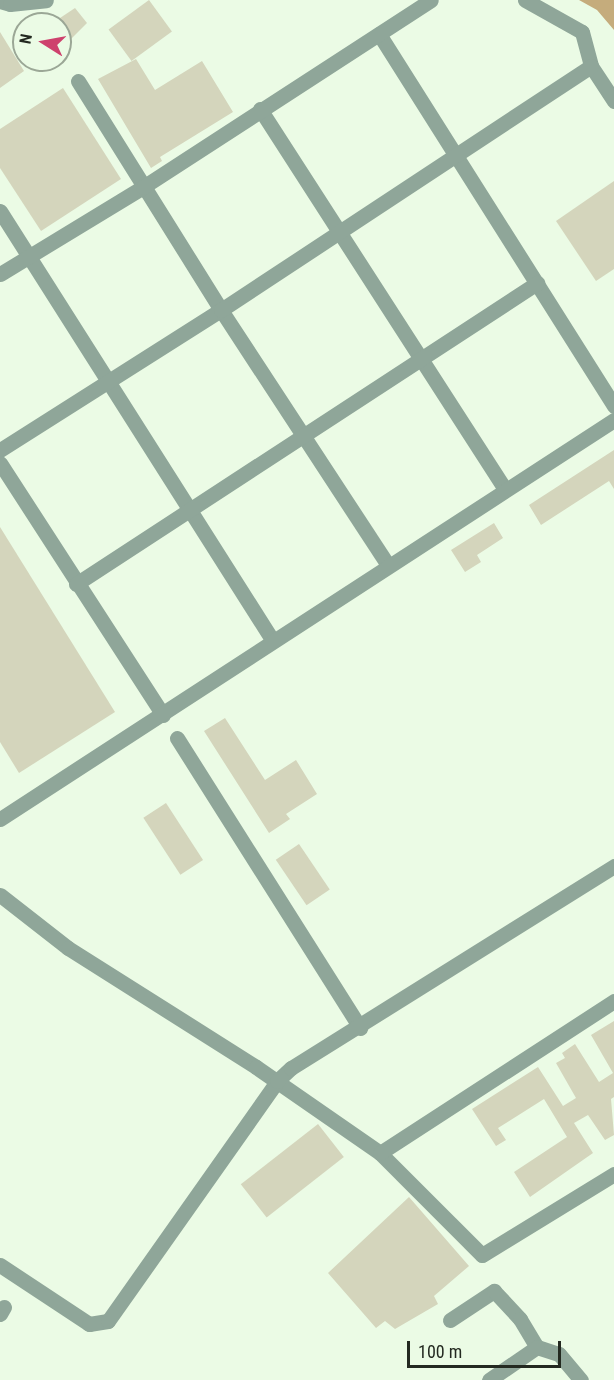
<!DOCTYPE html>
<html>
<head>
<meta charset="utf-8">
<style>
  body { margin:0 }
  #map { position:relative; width:614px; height:1380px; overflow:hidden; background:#ebfbe5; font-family:"Roboto Condensed",sans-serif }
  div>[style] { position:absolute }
  .forest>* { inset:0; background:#c5ac7c }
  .building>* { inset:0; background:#d4d5bc; transform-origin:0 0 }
  .minor>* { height:15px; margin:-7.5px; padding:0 7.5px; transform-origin:7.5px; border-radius:7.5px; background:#8fa699 }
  span { translate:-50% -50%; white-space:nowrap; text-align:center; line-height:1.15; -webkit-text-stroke:4.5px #ebfbe5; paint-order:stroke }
  .north { position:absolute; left:12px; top:12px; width:60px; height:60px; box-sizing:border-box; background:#ebfbe5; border:2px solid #9ba796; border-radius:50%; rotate:281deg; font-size:16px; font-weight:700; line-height:24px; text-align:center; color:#232920 }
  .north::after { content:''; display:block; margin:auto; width:21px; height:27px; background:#ce416d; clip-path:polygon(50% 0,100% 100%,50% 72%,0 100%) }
  .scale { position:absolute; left:407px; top:1341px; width:154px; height:27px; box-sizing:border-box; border:3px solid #232920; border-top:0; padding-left:8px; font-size:18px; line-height:21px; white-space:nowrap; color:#232920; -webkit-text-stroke:4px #ebfbe5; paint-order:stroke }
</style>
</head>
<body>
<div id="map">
  <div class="forest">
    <div style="clip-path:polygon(579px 0,614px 0,614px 30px,597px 10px)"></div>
  </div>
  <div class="building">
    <div style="left:149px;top:0;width:39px;height:50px;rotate:54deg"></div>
    <div style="clip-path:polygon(75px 8px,87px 23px,60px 50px,60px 18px)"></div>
    <div style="clip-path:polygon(0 32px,24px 71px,0 88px)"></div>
    <div style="clip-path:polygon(136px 59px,155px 90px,202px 61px,233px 112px,160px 157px,162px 161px,151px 168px,98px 79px)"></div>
    <div style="clip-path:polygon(63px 88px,121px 179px,41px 231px,0 168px,0 129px)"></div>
    <div style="clip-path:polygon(614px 181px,614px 269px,596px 281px,556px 221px)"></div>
    <div style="clip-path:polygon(614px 450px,614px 489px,609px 481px,541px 525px,529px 505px)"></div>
    <div style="clip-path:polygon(494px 523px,503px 538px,477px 555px,481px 562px,465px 572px,451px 550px)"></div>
    <div style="clip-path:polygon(0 527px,115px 712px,19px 773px,0 742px)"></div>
    <div style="clip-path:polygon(225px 718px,265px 780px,296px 760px,317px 794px,286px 814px,290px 819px,269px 833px,204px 731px)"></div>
    <div style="left:166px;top:803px;width:68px;height:27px;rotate:57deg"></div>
    <div style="left:299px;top:844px;width:55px;height:28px;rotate:56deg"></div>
    <div style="clip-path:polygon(614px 1021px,614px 1097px,611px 1099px,614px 1135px,605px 1140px,588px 1115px,574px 1123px,593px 1153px,530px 1197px,514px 1172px,567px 1137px,544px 1099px,498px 1128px,506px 1140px,496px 1146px,472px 1109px,538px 1067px,563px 1106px,576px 1098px,556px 1063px,565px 1058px,562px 1053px,575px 1044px,599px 1082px,613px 1073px,591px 1035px)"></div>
    <div style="left:318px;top:1124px;width:42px;height:98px;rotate:52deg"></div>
    <div style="clip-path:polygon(409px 1197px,469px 1266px,434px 1296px,438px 1304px,395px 1329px,385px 1321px,376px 1328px,328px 1273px)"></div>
  </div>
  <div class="minor">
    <div style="left:525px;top:0;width:65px;rotate:29.3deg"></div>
    <div style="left:582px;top:32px;width:35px;rotate:75deg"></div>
    <div style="left:591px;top:66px;width:42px;rotate:56.7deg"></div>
    <div style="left:0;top:1px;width:10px;rotate:17deg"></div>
    <div style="left:10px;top:4px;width:36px;rotate:-6deg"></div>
    <div style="left:379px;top:34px;width:440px;rotate:57.7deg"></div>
    <div style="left:78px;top:81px;width:270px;rotate:58deg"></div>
    <div style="left:221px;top:310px;width:305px;rotate:56.8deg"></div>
    <div style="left:260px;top:109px;width:452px;rotate:57.2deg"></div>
    <div style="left:0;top:211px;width:509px;rotate:57.59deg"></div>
    <div style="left:0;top:274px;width:167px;rotate:-31.3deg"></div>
    <div style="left:143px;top:187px;width:343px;rotate:-33deg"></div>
    <div style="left:0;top:450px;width:262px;rotate:-32.4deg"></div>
    <div style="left:221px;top:310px;width:443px;rotate:-33.4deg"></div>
    <div style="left:0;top:463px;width:300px;rotate:57.1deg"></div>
    <div style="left:76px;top:584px;width:551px;rotate:-33.14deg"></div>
    <div style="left:177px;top:738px;width:343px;rotate:57.7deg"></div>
    <div style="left:0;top:819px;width:732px;rotate:-33.02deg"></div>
    <div style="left:0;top:895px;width:86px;rotate:37.9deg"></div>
    <div style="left:68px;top:948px;width:222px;rotate:32.3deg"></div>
    <div style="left:256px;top:1067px;width:151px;rotate:34.7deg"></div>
    <div style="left:380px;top:1153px;width:144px;rotate:45deg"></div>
    <div style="left:482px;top:1255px;width:155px;rotate:-31.5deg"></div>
    <div style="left:380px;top:1153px;width:279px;rotate:-33deg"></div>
    <div style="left:0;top:1265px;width:107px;rotate:33.5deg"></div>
    <div style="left:89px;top:1324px;width:19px;rotate:-9deg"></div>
    <div style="left:108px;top:1321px;width:294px;rotate:-54.8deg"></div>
    <div style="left:277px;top:1081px;width:19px;rotate:-43deg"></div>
    <div style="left:291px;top:1068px;width:381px;rotate:-32deg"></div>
    <div style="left:0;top:1314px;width:8px;rotate:-60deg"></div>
    <div style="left:450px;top:1320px;width:53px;rotate:-33.4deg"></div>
    <div style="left:494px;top:1291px;width:38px;rotate:47deg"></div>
    <div style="left:520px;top:1319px;width:33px;rotate:59deg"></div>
    <div style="left:537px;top:1347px;width:23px;rotate:18deg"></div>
    <div style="left:559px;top:1354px;width:34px;rotate:50deg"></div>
    <div style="left:489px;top:1380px;width:58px;rotate:-34.5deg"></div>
  </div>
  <div class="north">N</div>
  <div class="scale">100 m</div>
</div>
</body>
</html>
